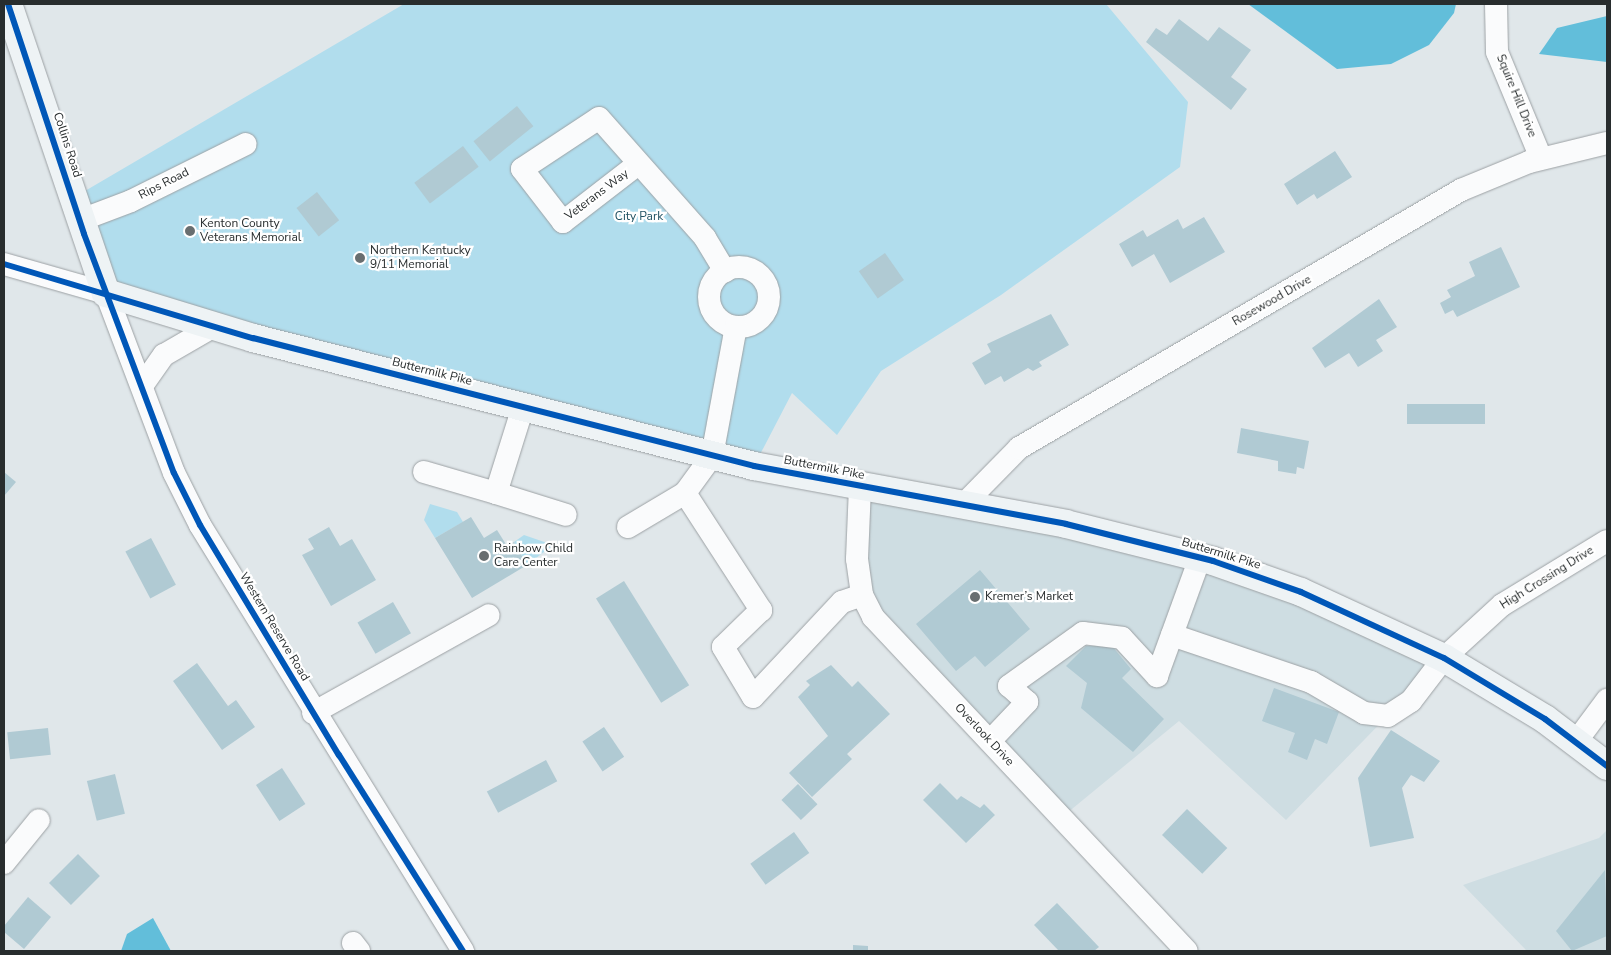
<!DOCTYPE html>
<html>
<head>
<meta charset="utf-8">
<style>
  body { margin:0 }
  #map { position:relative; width:1611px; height:955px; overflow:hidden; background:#e0e7ea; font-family:"Nunito Sans",sans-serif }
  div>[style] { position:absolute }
  .built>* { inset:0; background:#cedde2 }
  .green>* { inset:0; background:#b1dded }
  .water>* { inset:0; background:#62beda }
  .building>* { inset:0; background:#b0cad3; transform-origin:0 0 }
  .roads { filter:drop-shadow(0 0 1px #9ca1a4) drop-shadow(0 0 1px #9ca1a4) }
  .minor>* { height:22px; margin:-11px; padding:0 11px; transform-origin:11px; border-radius:11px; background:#fafbfc }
  .minor>.ring { margin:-11px; padding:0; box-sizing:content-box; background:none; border:22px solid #fafbfc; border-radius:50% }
  .major>* { height:28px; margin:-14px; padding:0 14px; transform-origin:14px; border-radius:14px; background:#eef3f5 }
  .cycleway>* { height:6px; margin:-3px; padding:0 3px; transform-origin:3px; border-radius:3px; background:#0057b8 }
  .dots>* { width:14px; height:14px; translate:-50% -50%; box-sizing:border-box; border:2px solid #fff; border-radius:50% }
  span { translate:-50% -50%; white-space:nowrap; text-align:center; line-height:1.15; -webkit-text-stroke:4.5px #fff; paint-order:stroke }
  .street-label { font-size:12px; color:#282d2e }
  .park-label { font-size:12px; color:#215263 }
  .poi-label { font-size:12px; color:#282d2e }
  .left { translate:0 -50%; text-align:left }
  .frame { position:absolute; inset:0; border:5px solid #282d2e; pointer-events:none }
</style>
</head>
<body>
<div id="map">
  <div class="built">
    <div style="clip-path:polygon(860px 487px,1136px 540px,1444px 658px,1286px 820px,1179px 721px,1061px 818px,873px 617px)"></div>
    <div style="clip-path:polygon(1607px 830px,1607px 951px,1527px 951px,1463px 885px,1599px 838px)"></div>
  </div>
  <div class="green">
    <div style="clip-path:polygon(404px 4px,1106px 4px,1188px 102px,1180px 167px,1001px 295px,881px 371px,837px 435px,792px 393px,754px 466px,106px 293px,73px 198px)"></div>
    <div style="clip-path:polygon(430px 504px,457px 512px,463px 522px,435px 538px,424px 520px)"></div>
    <div style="clip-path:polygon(524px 535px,553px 545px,527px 565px,514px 542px)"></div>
  </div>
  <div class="water">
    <div style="clip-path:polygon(1248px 4px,1456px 4px,1454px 13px,1429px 45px,1391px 64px,1337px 69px)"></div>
    <div style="clip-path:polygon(1607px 16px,1607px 62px,1539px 54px,1557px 28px)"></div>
    <div style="clip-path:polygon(153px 918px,171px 951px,121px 951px,127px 934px)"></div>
  </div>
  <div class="building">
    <div style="clip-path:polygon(1179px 19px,1208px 41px,1219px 27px,1251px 50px,1231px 77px,1247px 89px,1231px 110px,1146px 42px,1156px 28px,1167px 35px)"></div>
    <div style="left:517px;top:106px;width:26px;height:56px;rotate:51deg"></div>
    <div style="left:463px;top:146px;width:26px;height:61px;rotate:53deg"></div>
    <div style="clip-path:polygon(1335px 151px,1352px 177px,1317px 199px,1314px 194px,1297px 205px,1284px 184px)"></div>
    <div style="left:317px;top:192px;width:36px;height:26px;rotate:52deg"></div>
    <div style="clip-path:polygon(1204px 217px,1225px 252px,1170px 283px,1154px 254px,1132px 267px,1119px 244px,1143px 230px,1147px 237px,1178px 219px,1183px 229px)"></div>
    <div style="clip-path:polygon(1501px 247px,1520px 287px,1457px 317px,1453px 310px,1445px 314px,1440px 303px,1451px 297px,1447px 290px,1475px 276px,1469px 262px)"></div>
    <div style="left:885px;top:253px;width:33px;height:32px;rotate:55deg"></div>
    <div style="clip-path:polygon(1379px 299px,1397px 327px,1376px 340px,1383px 351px,1358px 367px,1349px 353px,1325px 368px,1312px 348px)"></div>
    <div style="clip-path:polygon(1051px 314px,1069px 345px,1039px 362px,1042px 366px,1033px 371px,1028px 368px,1004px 382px,1001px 376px,985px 385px,972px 363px,991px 352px,987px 344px)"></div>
    <div style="left:1407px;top:404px;width:78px;height:20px"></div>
    <div style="clip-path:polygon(1241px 428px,1309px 441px,1304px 469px,1297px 467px,1296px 474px,1278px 471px,1278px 461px,1237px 453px)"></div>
    <div style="clip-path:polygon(4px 472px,16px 482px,4px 496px)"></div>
    <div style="clip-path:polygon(471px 517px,484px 538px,497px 530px,507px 546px,514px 542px,527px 565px,472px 598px,435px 538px)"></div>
    <div style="clip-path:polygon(329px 527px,340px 546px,352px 539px,376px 580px,331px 606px,302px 555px,314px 549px,308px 539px)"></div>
    <div style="left:151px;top:538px;width:53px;height:29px;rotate:62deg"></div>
    <div style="clip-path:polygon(980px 570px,1030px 629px,985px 667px,975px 656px,956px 671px,916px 624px)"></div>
    <div style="left:624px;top:581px;width:123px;height:33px;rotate:58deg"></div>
    <div style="left:393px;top:602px;width:36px;height:41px;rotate:60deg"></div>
    <div style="clip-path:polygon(1086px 646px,1112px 646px,1131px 669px,1122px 678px,1164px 719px,1133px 752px,1081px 708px,1087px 683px,1066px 666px)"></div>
    <div style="clip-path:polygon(197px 663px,228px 706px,236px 700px,255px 727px,222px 750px,173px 681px)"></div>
    <div style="clip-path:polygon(831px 665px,852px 687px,858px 681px,890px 714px,847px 754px,852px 759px,812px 797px,789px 773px,828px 736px,798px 697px,810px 685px,806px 681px)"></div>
    <div style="clip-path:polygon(1274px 688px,1339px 712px,1327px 744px,1315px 739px,1307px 760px,1288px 752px,1295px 733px,1262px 721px)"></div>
    <div style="left:604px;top:727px;width:36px;height:26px;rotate:56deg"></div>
    <div style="left:48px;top:728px;width:27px;height:41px;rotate:84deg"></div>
    <div style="clip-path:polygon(1391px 730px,1440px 761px,1424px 782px,1411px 775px,1402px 788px,1414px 838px,1370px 847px,1358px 778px)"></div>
    <div style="left:546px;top:760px;width:24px;height:67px;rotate:62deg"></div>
    <div style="left:282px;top:768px;width:43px;height:31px;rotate:57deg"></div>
    <div style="left:115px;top:774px;width:41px;height:29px;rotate:76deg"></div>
    <div style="clip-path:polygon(940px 783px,957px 800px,961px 796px,980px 808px,984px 804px,995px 815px,966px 843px,923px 800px)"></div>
    <div style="left:798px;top:784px;width:28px;height:23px;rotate:46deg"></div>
    <div style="left:1187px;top:809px;width:56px;height:36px;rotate:44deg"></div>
    <div style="left:794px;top:832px;width:26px;height:54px;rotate:54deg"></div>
    <div style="left:78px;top:854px;width:31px;height:41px;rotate:45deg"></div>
    <div style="clip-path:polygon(1605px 870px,1607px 936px,1572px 951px,1556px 931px)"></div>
    <div style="clip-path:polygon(28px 897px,51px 917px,24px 949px,4px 932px,4px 926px)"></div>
    <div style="clip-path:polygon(1057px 903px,1099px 947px,1094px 951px,1059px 951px,1034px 925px)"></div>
    <div style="clip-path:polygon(853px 945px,868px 946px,868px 951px,853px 951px)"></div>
  </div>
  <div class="roads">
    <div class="minor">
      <div style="left:1496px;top:4px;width:48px;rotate:88.8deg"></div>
      <div style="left:1497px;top:52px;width:115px;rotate:67.5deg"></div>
      <div style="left:638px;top:164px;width:95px;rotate:142.3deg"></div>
      <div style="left:563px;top:222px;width:67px;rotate:-127.7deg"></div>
      <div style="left:522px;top:169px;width:92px;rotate:-33.5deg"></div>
      <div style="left:599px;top:118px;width:160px;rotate:48.5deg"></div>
      <div style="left:705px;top:238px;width:39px;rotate:59deg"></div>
      <div style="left:81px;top:220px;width:53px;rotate:-20.8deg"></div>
      <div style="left:131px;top:201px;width:128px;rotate:-26.4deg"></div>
      <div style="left:4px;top:264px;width:106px;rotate:15.9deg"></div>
      <div style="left:106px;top:293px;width:192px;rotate:69.3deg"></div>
      <div style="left:174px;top:473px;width:58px;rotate:63.4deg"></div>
      <div style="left:200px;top:525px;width:501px;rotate:58.31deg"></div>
      <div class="ring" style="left:709px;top:267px;width:38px;height:38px"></div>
      <div style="left:142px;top:386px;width:38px;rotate:-55deg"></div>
      <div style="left:164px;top:355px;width:58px;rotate:-30.1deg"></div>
      <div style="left:523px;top:407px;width:90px;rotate:107.4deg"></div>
      <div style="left:496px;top:493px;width:73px;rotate:17.4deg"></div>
      <div style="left:424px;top:472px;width:75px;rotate:16.3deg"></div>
      <div style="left:860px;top:487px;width:72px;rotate:92.4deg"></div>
      <div style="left:857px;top:559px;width:36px;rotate:82deg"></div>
      <div style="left:862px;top:595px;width:25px;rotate:63deg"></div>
      <div style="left:873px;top:617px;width:458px;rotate:46.8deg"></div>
      <div style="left:685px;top:493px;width:140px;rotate:57deg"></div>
      <div style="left:761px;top:610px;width:53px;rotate:135.8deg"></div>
      <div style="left:723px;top:647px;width:58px;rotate:59deg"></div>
      <div style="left:753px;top:697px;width:130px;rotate:-46.9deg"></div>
      <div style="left:842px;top:602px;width:21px;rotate:-19deg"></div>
      <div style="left:963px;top:505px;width:80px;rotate:-45.5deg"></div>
      <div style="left:1019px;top:448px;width:512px;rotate:-30.27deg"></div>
      <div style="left:1461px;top:190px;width:74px;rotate:-22.4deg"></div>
      <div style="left:1529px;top:162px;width:80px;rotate:-13.7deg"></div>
      <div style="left:628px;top:527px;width:66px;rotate:-30.8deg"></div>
      <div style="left:685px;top:493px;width:46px;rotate:-53.9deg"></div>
      <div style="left:712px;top:456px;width:131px;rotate:-79.5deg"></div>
      <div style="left:1172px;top:635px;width:147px;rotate:18.7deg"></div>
      <div style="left:1311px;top:682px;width:61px;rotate:30.3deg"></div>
      <div style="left:1364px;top:713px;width:24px;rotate:7deg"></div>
      <div style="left:1388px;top:716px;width:27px;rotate:-33deg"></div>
      <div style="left:1411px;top:701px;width:54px;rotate:-52.5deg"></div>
      <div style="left:1444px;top:658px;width:79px;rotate:-42.4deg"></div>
      <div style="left:1502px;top:605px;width:123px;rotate:-31.4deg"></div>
      <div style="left:313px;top:713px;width:201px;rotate:-29.1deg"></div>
      <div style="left:990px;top:741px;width:54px;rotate:-46.5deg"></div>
      <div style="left:1027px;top:702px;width:24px;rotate:-138deg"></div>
      <div style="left:1009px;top:686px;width:91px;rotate:-35.6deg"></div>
      <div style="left:1083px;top:633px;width:39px;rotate:7deg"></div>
      <div style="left:1122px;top:638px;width:52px;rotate:47.4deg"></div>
      <div style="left:1157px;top:676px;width:126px;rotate:-70deg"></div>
      <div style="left:1575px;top:743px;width:54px;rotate:-53.3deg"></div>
      <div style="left:4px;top:863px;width:55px;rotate:-50.9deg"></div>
      <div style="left:353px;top:943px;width:10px;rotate:53deg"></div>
    </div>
    <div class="major">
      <div style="left:8px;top:4px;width:305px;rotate:71.3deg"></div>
      <div style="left:106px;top:293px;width:154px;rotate:17deg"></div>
      <div style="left:253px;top:338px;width:517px;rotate:14.33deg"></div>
      <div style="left:754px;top:466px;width:317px;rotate:10.5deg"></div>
      <div style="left:1066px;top:524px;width:152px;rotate:14.1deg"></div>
      <div style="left:1213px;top:561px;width:93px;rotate:19.4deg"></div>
      <div style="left:1301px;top:592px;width:157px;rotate:24.8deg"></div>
      <div style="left:1444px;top:658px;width:118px;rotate:31.1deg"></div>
      <div style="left:1545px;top:719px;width:78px;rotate:37.2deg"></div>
    </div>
  </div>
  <div class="cycleway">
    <div style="left:8px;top:4px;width:242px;rotate:71.7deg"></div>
    <div style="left:84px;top:234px;width:255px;rotate:69.4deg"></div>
    <div style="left:174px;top:473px;width:58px;rotate:63.4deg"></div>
    <div style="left:200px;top:525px;width:269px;rotate:58.9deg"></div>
    <div style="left:339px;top:755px;width:232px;rotate:57.7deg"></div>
    <div style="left:4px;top:264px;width:260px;rotate:16.6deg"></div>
    <div style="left:253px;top:338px;width:517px;rotate:14.33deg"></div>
    <div style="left:754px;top:466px;width:317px;rotate:10.5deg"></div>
    <div style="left:1066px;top:524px;width:152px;rotate:14.1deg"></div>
    <div style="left:1213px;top:561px;width:93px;rotate:19.4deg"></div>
    <div style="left:1301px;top:592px;width:157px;rotate:24.8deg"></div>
    <div style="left:1444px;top:658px;width:118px;rotate:31.1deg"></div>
    <div style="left:1545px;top:719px;width:78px;rotate:37.2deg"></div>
  </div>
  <div class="dots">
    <div style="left:190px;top:231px;background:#686e70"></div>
    <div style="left:360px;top:258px;background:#686e70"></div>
    <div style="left:484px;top:556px;background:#686e70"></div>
    <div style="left:975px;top:597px;background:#686e70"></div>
  </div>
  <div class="street-label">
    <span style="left:1516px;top:96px;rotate:68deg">Squire Hill Drive</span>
    <span style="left:67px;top:145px;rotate:72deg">Collins Road</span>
    <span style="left:164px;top:184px;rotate:-27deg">Rips Road</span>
    <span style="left:597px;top:195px;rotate:-37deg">Veterans Way</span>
    <span style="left:1272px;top:301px;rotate:-30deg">Rosewood Drive</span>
    <span style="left:432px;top:372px;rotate:14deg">Buttermilk Pike</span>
    <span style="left:824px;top:468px;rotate:11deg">Buttermilk Pike</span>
    <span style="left:1221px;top:554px;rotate:17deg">Buttermilk Pike</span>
    <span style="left:1547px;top:578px;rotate:-32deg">High Crossing Drive</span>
    <span style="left:274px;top:627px;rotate:59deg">Western Reserve Road</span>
    <span style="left:984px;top:735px;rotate:47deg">Overlook Drive</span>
  </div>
  <div class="park-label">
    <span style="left:639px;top:217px">City Park</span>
  </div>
  <div class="poi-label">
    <span class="left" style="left:200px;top:231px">Kenton County<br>Veterans Memorial</span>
    <span class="left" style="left:370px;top:258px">Northern Kentucky<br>9/11 Memorial</span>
    <span class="left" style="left:494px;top:556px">Rainbow Child<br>Care Center</span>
    <span class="left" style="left:985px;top:597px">Kremer’s Market</span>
  </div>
  <div class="frame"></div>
</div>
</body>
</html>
